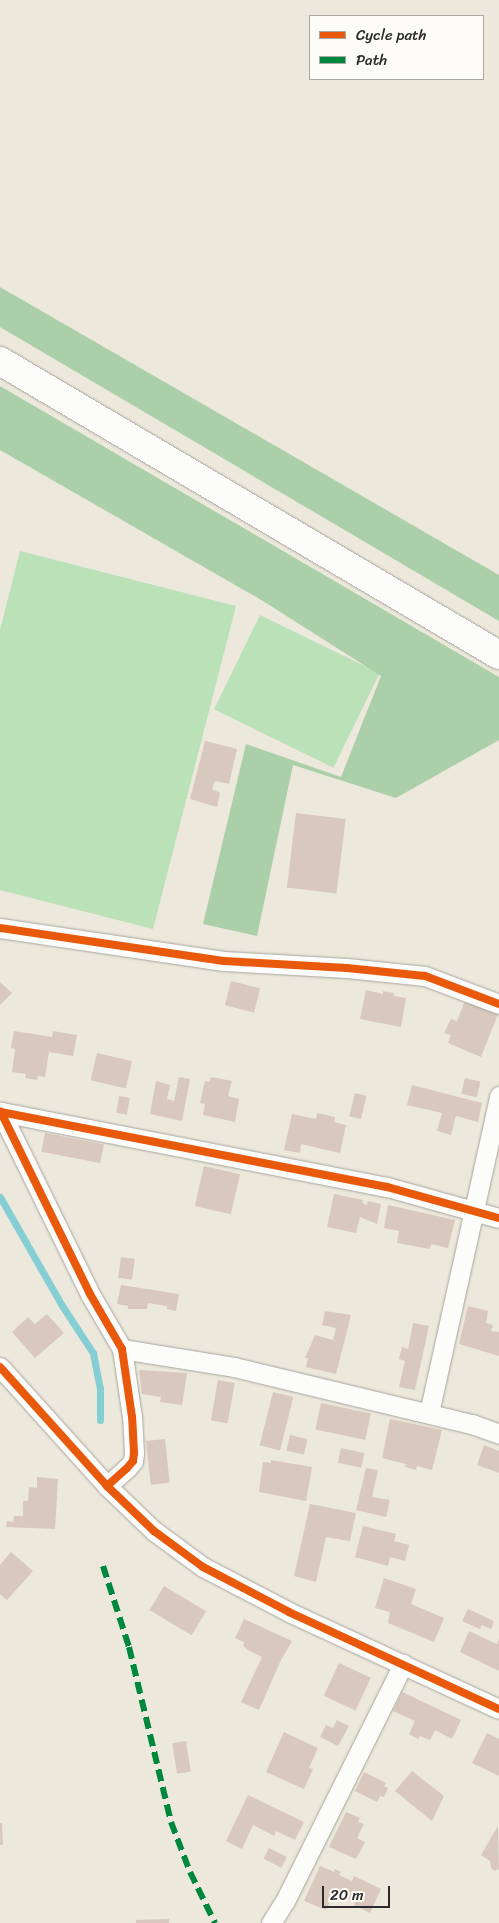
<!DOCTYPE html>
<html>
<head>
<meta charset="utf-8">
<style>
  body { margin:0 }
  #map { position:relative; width:499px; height:1923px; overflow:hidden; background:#ece8dc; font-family:Sriracha,sans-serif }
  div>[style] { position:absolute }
  .green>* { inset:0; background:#bae1b7; transform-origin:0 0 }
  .forest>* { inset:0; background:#abd0a9 }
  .stream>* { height:7px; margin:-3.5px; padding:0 3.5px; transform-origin:3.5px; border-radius:3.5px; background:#84ced4 }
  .building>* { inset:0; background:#d9c8be; transform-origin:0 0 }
  .roads { filter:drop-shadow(0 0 1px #a6a49d) drop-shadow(0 0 1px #a6a49d) }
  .minor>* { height:19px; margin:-9.5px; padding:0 9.5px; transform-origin:9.5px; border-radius:9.5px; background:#fcfcfa }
  .primary>* { height:28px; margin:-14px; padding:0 14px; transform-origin:14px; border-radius:14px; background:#fcfcfa }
  .quiet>* { height:6px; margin-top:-3px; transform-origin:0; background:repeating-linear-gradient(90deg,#00873e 0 12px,transparent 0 18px) }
  .cycleway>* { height:8px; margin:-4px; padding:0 4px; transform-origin:4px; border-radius:4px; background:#e8590c }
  span { translate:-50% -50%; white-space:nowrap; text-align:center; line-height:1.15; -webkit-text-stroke:5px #fdfcf7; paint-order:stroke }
  .legend { position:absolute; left:309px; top:15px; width:175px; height:65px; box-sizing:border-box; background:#fdfcf7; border:1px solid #a9a8a5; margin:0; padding:6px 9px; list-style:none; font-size:15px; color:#2b2b2b }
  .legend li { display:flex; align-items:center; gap:10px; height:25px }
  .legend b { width:25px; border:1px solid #a9a8a5 }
  .scale { position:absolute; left:322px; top:1886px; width:68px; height:22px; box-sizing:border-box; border:2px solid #2b2b2b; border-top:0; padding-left:6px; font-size:15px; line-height:18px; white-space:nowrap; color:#2b2b2b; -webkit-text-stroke:4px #fdfcf7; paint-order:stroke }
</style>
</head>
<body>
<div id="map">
  <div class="green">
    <div style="clip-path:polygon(20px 551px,236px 606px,153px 929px,0 890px,0 630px)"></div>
    <div style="left:260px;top:615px;width:133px;height:105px;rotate:26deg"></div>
  </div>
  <div class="forest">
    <div style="clip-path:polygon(0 287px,499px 575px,499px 621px,0 327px)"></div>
    <div style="clip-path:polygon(0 386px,499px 677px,499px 740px,396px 798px,293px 765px,257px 936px,203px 924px,246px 744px,341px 777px,381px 676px,263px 601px,0 450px)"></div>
  </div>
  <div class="stream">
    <div style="left:0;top:1197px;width:123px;rotate:60.3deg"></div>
    <div style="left:61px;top:1304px;width:59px;rotate:56.9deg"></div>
    <div style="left:93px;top:1353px;width:36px;rotate:79deg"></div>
    <div style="left:100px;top:1388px;width:32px;rotate:90deg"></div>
  </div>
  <div class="building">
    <div style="clip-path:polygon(205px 741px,237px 749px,229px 784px,215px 781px,212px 789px,220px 793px,217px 807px,190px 799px)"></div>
    <div style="left:296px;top:813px;width:50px;height:75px;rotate:7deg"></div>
    <div style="left:231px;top:981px;width:30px;height:25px;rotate:14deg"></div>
    <div style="clip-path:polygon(0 982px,12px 993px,0 1005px)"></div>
    <div style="clip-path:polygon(366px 990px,383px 994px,383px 991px,394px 993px,394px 996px,406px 998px,401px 1027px,360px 1019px)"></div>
    <div style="clip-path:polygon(465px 1001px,498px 1014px,481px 1057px,448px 1043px,451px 1035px,444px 1033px,451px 1019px,457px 1021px)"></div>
    <div style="clip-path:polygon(14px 1031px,52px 1037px,53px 1031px,77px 1035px,73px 1056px,49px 1052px,45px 1077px,38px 1076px,37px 1080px,25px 1078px,26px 1074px,12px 1072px,15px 1049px,11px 1048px)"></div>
    <div style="left:97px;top:1053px;width:36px;height:28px;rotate:13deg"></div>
    <div style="clip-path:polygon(179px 1077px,190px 1079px,182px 1121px,150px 1114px,156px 1081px,170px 1085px,167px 1099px,174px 1101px)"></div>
    <div style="clip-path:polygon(211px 1077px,232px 1081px,228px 1096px,239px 1099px,235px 1122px,203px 1115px,205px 1104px,200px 1103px,205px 1081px,209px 1082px)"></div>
    <div style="left:465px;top:1078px;width:16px;height:16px;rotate:14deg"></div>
    <div style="clip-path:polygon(412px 1085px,482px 1103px,478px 1122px,456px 1116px,451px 1135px,437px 1131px,442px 1113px,407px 1105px)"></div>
    <div style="left:355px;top:1093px;width:12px;height:24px;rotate:14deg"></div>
    <div style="left:119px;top:1096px;width:11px;height:17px;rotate:10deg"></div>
    <div style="clip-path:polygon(317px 1113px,335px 1117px,334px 1122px,346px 1125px,340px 1153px,301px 1144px,300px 1153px,284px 1150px,292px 1114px,316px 1119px)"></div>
    <div style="left:45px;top:1133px;width:60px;height:19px;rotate:11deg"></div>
    <div style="left:204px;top:1166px;width:37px;height:41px;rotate:13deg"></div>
    <div style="clip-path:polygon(334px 1194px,363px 1200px,362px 1203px,367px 1205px,368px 1201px,381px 1204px,377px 1224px,360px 1217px,356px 1233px,327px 1227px)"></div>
    <div style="clip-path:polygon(388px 1205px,455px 1220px,448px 1248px,431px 1244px,430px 1249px,397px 1243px,399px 1231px,384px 1228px)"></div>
    <div style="left:121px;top:1257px;width:14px;height:21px;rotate:8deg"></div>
    <div style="clip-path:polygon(121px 1285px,179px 1294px,176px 1311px,167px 1309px,167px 1306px,148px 1303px,147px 1309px,128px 1309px,128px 1306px,117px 1304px)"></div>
    <div style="clip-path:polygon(468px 1306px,488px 1311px,486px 1323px,493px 1325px,491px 1331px,499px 1332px,499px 1356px,459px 1344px)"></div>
    <div style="clip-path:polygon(325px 1311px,351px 1315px,336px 1374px,306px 1367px,308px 1358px,305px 1358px,315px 1335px,333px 1340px,336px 1328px,322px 1325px)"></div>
    <div style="clip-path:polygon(47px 1314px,64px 1333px,35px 1358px,12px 1332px,28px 1317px,35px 1324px)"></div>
    <div style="clip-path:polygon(413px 1323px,429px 1326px,415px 1390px,399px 1387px,405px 1361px,399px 1359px,402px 1347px,408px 1349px)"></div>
    <div style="clip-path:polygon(139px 1370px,187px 1373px,182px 1405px,160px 1402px,161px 1397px,142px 1394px)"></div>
    <div style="left:218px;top:1380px;width:17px;height:41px;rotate:10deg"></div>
    <div style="left:273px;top:1392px;width:21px;height:55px;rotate:14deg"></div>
    <div style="left:321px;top:1403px;width:51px;height:27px;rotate:12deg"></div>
    <div style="clip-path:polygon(390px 1419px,442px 1430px,432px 1470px,417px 1466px,416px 1470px,405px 1467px,406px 1464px,382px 1458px)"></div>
    <div style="left:290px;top:1435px;width:18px;height:16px;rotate:13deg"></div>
    <div style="left:165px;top:1439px;width:44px;height:19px;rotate:84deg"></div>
    <div style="clip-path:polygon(484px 1445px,499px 1451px,499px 1473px,477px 1465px)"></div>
    <div style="left:341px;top:1448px;width:24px;height:15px;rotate:12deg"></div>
    <div style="clip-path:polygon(271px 1460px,312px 1467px,306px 1501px,259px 1492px,263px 1462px,271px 1463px)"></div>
    <div style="clip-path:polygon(366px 1468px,378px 1470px,372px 1497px,390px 1500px,386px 1517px,356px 1510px)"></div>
    <div style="clip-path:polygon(37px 1477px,58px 1479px,55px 1529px,6px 1527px,7px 1521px,13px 1522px,14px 1516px,23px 1516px,23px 1501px,28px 1501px,29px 1487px,37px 1488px)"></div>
    <div style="clip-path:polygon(310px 1504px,356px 1513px,350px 1541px,326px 1537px,316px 1582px,294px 1576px)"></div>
    <div style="clip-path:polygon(363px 1526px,396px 1534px,394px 1541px,409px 1545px,405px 1561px,390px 1557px,388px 1566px,355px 1557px)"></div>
    <div style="clip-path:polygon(11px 1552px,33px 1571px,7px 1600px,0 1594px,0 1565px)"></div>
    <div style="clip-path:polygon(384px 1578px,416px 1589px,411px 1604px,444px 1618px,434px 1642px,388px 1623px,390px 1612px,375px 1608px)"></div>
    <div style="left:164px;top:1586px;width:49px;height:28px;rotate:31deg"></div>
    <div style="clip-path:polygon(468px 1609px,494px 1621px,491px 1629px,482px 1625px,480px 1629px,462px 1621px)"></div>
    <div style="clip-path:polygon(244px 1619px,292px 1641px,280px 1662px,259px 1710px,241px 1702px,262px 1657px,248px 1650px,243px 1646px,244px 1642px,235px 1638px)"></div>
    <div style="clip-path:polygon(469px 1631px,497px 1644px,499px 1639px,499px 1671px,460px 1652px)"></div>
    <div style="left:339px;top:1663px;width:35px;height:36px;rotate:25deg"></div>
    <div style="clip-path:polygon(402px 1692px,461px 1720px,452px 1739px,435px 1730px,430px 1740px,420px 1736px,418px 1739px,409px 1734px,415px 1721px,393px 1711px)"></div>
    <div style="clip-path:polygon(337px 1720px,349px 1726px,338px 1746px,320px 1737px,326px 1725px,333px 1728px)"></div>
    <div style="clip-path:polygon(284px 1732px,318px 1748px,309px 1768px,313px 1769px,304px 1789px,266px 1772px)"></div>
    <div style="clip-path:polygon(487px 1733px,499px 1739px,499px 1776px,472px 1763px)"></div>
    <div style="left:186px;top:1741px;width:31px;height:14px;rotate:81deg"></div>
    <div style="clip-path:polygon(412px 1771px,444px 1796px,432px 1821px,395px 1791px)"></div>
    <div style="clip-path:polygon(364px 1772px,386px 1783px,384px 1786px,388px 1788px,384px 1797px,380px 1796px,377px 1802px,355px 1791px)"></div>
    <div style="clip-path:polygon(248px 1795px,304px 1822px,295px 1840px,276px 1831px,274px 1836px,253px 1825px,242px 1849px,226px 1841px)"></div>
    <div style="clip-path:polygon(346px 1812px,360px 1818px,358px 1822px,364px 1824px,357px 1838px,365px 1842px,356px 1859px,329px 1847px)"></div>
    <div style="clip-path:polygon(0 1823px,2px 1823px,3px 1845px,0 1845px)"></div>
    <div style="clip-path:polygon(498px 1826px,499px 1869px,495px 1871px,491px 1868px,490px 1861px,481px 1855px)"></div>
    <div style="left:269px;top:1848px;width:20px;height:12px;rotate:27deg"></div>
    <div style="clip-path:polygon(320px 1866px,334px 1872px,335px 1869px,341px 1872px,339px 1875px,352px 1881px,354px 1876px,381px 1889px,370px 1913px,354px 1905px,355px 1902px,334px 1893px,326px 1910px,304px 1901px)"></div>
    <div style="clip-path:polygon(169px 1919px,169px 1923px,136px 1923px,136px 1920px)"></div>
  </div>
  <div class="roads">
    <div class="minor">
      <div style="left:0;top:928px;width:226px;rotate:8.4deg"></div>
      <div style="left:224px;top:961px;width:123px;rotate:3.3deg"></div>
      <div style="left:347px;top:968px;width:78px;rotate:5.9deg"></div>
      <div style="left:425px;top:976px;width:79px;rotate:20.7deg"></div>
      <div style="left:122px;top:1349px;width:113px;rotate:9.1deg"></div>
      <div style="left:234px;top:1367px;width:245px;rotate:13.5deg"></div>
      <div style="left:472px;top:1424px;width:29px;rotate:20deg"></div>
      <div style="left:0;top:1367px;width:160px;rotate:48deg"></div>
      <div style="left:107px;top:1486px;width:65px;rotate:43.8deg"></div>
      <div style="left:154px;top:1531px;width:61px;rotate:36.3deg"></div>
      <div style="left:203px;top:1567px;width:97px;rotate:27.6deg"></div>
      <div style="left:289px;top:1612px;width:231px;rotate:24.8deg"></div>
      <div style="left:429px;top:1413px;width:325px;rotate:-77.5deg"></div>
      <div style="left:107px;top:1486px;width:27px;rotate:-42deg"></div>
      <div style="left:127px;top:1468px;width:9px;rotate:-49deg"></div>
      <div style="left:133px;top:1461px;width:8px;rotate:-83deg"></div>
      <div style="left:134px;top:1453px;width:36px;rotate:-93deg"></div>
      <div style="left:132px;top:1417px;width:69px;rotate:-98.4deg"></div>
      <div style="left:122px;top:1349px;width:64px;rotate:-120.2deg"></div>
      <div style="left:90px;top:1294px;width:203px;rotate:-116.1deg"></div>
      <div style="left:1px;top:1112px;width:393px;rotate:11deg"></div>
      <div style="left:387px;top:1187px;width:116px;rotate:15.5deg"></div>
      <div style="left:271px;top:1923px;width:26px;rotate:-58deg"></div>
      <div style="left:285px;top:1901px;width:265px;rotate:-63.5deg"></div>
    </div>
    <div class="primary">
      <div style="left:0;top:361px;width:579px;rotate:30.51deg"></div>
    </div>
  </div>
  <div class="quiet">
    <div style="left:103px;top:1566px;width:85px;rotate:72.2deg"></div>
    <div style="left:129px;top:1647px;width:180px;rotate:76.5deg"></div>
    <div style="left:171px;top:1822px;width:53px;rotate:69.2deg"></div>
    <div style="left:190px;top:1872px;width:57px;rotate:63.9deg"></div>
  </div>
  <div class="cycleway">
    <div style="left:0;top:928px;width:226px;rotate:8.4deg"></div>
    <div style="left:224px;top:961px;width:123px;rotate:3.3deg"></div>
    <div style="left:347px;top:968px;width:78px;rotate:5.9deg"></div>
    <div style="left:425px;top:976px;width:79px;rotate:20.7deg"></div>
    <div style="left:0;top:1367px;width:160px;rotate:48deg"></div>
    <div style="left:107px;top:1486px;width:65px;rotate:43.8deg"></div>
    <div style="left:154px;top:1531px;width:61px;rotate:36.3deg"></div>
    <div style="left:203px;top:1567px;width:97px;rotate:27.6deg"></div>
    <div style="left:289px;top:1612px;width:231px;rotate:24.8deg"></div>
    <div style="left:107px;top:1486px;width:27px;rotate:-42deg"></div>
    <div style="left:127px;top:1468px;width:9px;rotate:-49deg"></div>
    <div style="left:133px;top:1461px;width:8px;rotate:-83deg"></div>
    <div style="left:134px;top:1453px;width:36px;rotate:-93deg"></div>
    <div style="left:132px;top:1417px;width:69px;rotate:-98.4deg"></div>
    <div style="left:122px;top:1349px;width:64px;rotate:-120.2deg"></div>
    <div style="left:90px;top:1294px;width:203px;rotate:-116.1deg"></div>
    <div style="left:1px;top:1112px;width:393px;rotate:11deg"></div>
    <div style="left:387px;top:1187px;width:116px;rotate:15.5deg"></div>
  </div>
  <ul class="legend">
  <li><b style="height:6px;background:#e8590c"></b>Cycle path</li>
  <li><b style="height:6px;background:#00873e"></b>Path</li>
  </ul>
  <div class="scale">20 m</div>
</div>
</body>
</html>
